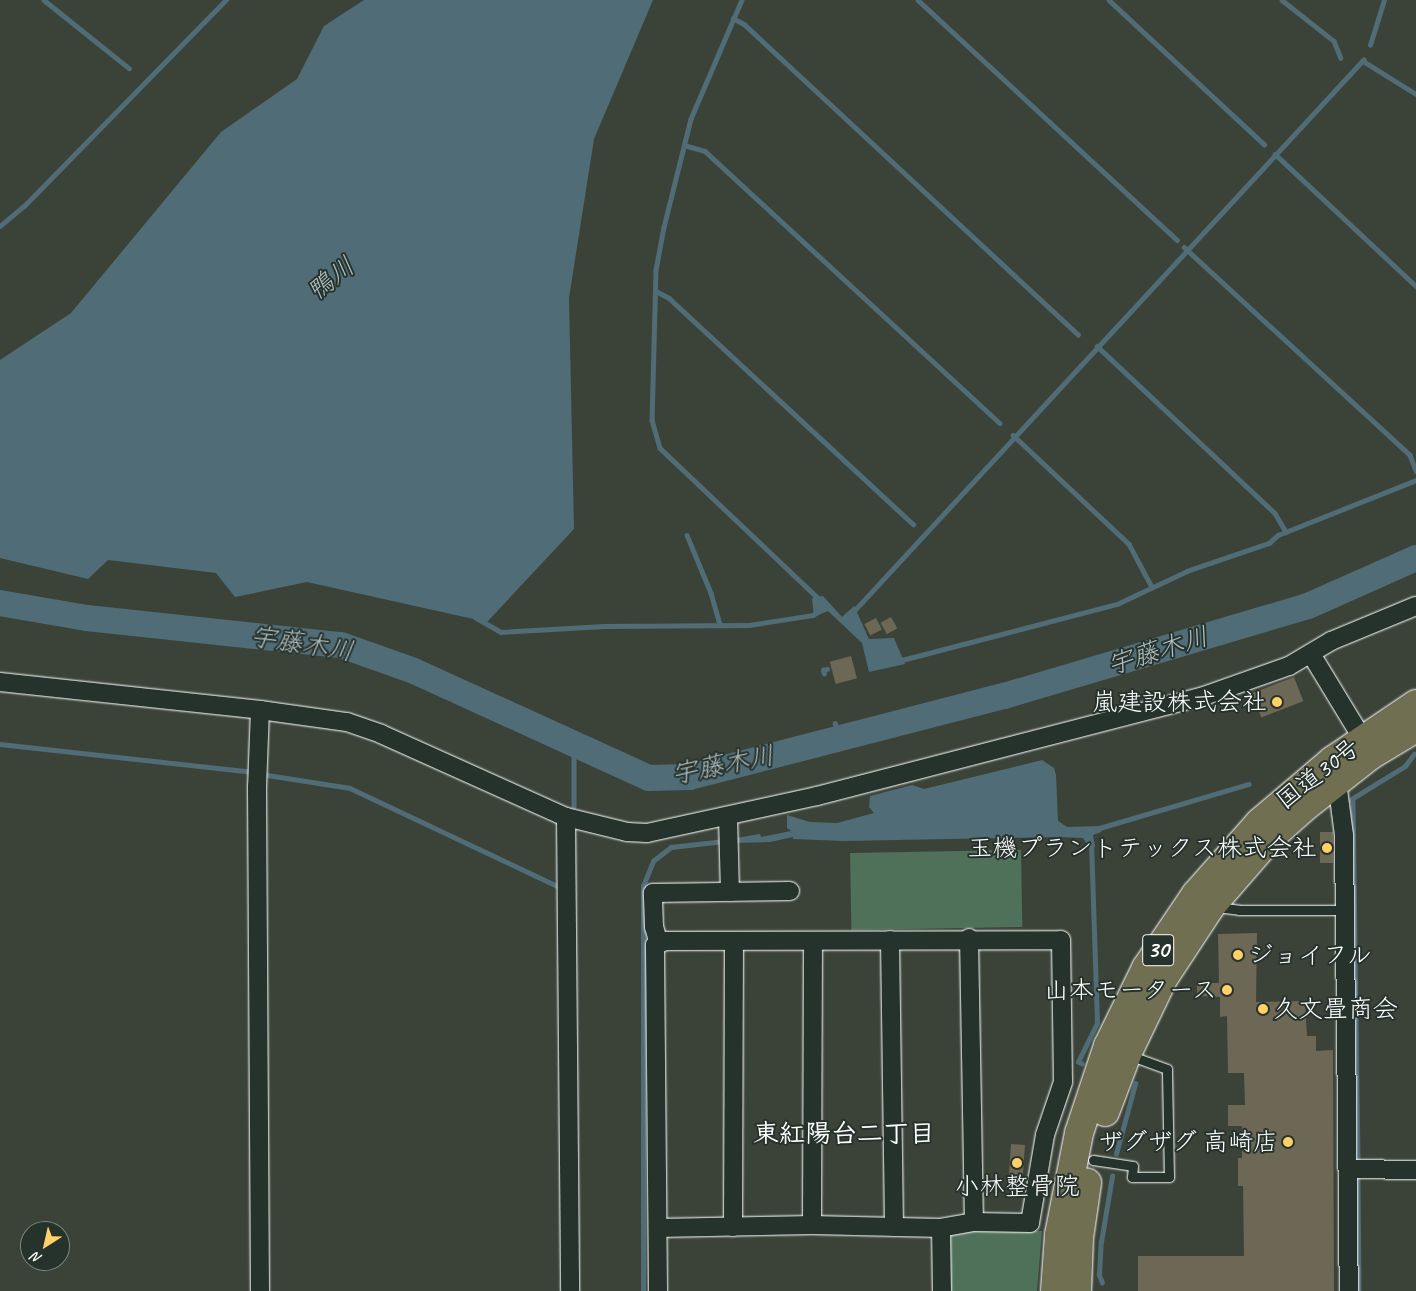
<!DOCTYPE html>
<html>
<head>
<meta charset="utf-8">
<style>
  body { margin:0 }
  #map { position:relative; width:1416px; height:1291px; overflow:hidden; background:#3b4339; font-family:Caveat,"Klee One",sans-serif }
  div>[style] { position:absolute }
  .green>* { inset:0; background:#4f7059; transform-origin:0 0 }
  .water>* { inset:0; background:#506c76 }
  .stream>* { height:4.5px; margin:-2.25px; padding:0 2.25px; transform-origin:2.25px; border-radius:2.25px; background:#506c76 }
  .river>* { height:26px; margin:-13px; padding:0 13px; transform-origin:13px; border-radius:13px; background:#506c76 }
  .building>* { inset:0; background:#6d6755; transform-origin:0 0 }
  .roads { filter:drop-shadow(0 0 1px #fff) drop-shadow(0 0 1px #fff) }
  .service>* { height:9px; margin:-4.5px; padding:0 4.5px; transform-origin:4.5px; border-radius:4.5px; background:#26332d }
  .minor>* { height:18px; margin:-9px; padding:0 9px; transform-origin:9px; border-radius:9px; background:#26332d }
  .trunk>* { height:28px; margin:-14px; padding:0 14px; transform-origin:14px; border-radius:14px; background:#706f52 }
  .dots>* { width:14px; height:14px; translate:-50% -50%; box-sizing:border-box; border:2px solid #26332d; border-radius:50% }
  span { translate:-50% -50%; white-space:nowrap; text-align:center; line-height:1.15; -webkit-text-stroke:4px #26332d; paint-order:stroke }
  .shield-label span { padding:1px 4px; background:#26332d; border:1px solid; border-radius:4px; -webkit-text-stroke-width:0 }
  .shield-label { font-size:24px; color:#fff; font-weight:700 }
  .poi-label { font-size:25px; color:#fff }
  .right { translate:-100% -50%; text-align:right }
  .left { translate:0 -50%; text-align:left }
  .street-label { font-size:25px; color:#fff }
  .water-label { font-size:26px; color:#b0bdc1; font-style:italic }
  .neighbourhood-label { font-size:26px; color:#fff; font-weight:700 }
  .north { position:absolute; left:20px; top:1221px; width:50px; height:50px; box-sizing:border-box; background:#26332d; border:1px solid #7d8581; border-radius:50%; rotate:215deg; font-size:14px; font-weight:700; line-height:20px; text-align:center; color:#fff }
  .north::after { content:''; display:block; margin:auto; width:18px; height:22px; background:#ffd166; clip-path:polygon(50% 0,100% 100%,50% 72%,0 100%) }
</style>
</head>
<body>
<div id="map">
  <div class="green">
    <div style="left:1021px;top:850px;width:77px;height:171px;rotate:89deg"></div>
    <div style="clip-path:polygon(986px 1228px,1042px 1231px,1037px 1291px,948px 1291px,947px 1235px)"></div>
  </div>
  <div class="water">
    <div style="clip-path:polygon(364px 0,653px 0,594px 139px,569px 298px,574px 529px,487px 622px,307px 582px,235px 597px,216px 573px,108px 560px,88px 579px,0 558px,0 360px,71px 313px,221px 132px,297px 79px,324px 26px)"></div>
    <div style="clip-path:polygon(823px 596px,842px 617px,854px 606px,869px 639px,894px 638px,905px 664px,869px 672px,862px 643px,828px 611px,814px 617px,812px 598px)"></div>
    <div style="clip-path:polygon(1042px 760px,1054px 768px,1056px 775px,1058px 821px,1067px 827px,1100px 826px,1101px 832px,1093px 835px,1095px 847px,1089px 847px,1083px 838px,1059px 837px,843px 841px,793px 839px,793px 837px,770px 842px,736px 843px,736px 838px,760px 834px,761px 837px,791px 831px,787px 828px,787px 815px,810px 822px,837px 823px,874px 813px,869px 807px,870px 796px,912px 785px,924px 789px)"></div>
  </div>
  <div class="stream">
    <div style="left:44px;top:0;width:109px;rotate:38.7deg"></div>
    <div style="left:742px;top:0;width:129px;rotate:113.2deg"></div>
    <div style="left:691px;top:119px;width:111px;rotate:104deg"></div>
    <div style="left:664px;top:227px;width:44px;rotate:100.5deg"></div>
    <div style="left:656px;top:270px;width:150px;rotate:91.5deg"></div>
    <div style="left:652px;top:420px;width:29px;rotate:74deg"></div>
    <div style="left:660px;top:448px;width:222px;rotate:43.5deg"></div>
    <div style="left:918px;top:0;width:353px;rotate:42.8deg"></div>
    <div style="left:1109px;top:0;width:212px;rotate:42.9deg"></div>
    <div style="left:1282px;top:0;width:66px;rotate:38.3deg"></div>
    <div style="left:1334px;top:41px;width:18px;rotate:68deg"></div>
    <div style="left:733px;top:18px;width:13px;rotate:29deg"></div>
    <div style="left:744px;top:24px;width:456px;rotate:42.9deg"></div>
    <div style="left:1370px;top:45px;width:47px;rotate:-72.7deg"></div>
    <div style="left:1363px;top:61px;width:62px;rotate:31.9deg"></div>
    <div style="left:684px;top:145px;width:22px;rotate:16deg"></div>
    <div style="left:705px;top:151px;width:401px;rotate:42.7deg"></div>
    <div style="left:1275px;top:154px;width:193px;rotate:43.1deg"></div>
    <div style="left:0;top:226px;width:31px;rotate:-40deg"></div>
    <div style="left:24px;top:206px;width:289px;rotate:-45.6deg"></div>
    <div style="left:1184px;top:247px;width:307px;rotate:42.6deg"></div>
    <div style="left:1410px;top:455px;width:17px;rotate:69deg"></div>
    <div style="left:656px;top:291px;width:15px;rotate:28deg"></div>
    <div style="left:669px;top:298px;width:333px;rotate:42.8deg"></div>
    <div style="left:1097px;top:346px;width:244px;rotate:43.2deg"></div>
    <div style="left:1275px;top:513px;width:22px;rotate:60deg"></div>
    <div style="left:1013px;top:435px;width:159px;rotate:43.2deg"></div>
    <div style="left:1129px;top:544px;width:49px;rotate:61.9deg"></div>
    <div style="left:687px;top:535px;width:63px;rotate:67.5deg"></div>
    <div style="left:711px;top:593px;width:33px;rotate:74deg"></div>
    <div style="left:853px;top:612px;width:752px;rotate:-47.26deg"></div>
    <div style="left:475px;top:617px;width:30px;rotate:30deg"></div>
    <div style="left:501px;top:632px;width:103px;rotate:-3.3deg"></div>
    <div style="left:604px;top:626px;width:145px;rotate:-0.4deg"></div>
    <div style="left:749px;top:625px;width:65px;rotate:-8.9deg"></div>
    <div style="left:813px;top:615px;width:7px;rotate:-34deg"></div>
    <div style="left:898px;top:661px;width:226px;rotate:-14.6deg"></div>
    <div style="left:1117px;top:604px;width:77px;rotate:-25.2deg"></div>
    <div style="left:1187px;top:571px;width:87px;rotate:-18.9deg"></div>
    <div style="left:1269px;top:543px;width:12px;rotate:-42deg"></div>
    <div style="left:1278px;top:535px;width:149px;rotate:-21.7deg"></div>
    <div style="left:824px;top:674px;width:4px;rotate:-104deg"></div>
    <div style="left:823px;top:670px;width:4px;rotate:-14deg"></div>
    <div style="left:835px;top:723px;width:17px;rotate:65deg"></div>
    <div style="left:0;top:744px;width:255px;rotate:6.3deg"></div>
    <div style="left:574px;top:744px;width:62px;rotate:90deg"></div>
    <div style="left:261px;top:774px;width:90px;rotate:8.9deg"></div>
    <div style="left:350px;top:788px;width:229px;rotate:25.3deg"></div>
    <div style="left:1350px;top:800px;width:65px;rotate:-31.7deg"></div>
    <div style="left:1405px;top:766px;width:15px;rotate:-53deg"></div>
    <div style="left:1353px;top:801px;width:361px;rotate:89.2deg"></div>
    <div style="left:1096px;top:829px;width:159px;rotate:-16.4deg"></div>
    <div style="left:1082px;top:1064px;width:4px;rotate:-153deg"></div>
    <div style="left:1078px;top:1062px;width:43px;rotate:-64deg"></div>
    <div style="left:1097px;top:1023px;width:181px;rotate:-91.9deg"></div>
    <div style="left:1116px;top:1154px;width:73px;rotate:-74.8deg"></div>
    <div style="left:1358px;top:1177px;width:114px;rotate:89.5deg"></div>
    <div style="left:1102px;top:1283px;width:9px;rotate:-111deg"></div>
    <div style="left:1099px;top:1275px;width:33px;rotate:-87deg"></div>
    <div style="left:1101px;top:1242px;width:67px;rotate:-80.5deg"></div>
    <div style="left:643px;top:1291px;width:405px;rotate:-90deg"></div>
    <div style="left:643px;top:886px;width:27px;rotate:-68deg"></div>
    <div style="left:653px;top:861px;width:23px;rotate:-38deg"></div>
    <div style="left:671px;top:847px;width:53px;rotate:-6.5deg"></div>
  </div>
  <div class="river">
    <div style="left:0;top:603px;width:88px;rotate:9.8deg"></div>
    <div style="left:87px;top:618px;width:255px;rotate:6.1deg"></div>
    <div style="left:341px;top:645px;width:77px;rotate:19.6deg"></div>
    <div style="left:414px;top:671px;width:258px;rotate:24.5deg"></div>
    <div style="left:649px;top:778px;width:41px;rotate:-1.4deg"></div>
    <div style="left:690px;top:777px;width:324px;rotate:-14.5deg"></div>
    <div style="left:1004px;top:696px;width:317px;rotate:-16.5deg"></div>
    <div style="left:1308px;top:606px;width:118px;rotate:-24deg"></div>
  </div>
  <div class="building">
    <div style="left:891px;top:617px;width:13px;height:12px;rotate:61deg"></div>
    <div style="left:876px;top:618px;width:13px;height:13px;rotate:63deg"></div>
    <div style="left:851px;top:656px;width:23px;height:22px;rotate:75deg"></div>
    <div style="left:1294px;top:677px;width:26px;height:45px;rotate:69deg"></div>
    <div style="left:1320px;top:832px;width:13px;height:31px"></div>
    <div style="clip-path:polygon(1257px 933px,1256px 1002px,1305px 1001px,1307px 1036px,1316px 1036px,1316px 1051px,1333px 1050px,1334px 1291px,1138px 1291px,1138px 1256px,1244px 1256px,1243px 1186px,1238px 1186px,1238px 1158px,1242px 1158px,1242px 1126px,1228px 1126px,1228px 1105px,1245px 1105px,1244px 1073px,1228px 1073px,1227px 1016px,1220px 1017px,1220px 997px,1197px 996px,1197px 983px,1219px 983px,1218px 934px)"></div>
    <div style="left:1011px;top:1144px;width:14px;height:36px;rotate:4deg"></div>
  </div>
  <div class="roads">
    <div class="service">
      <div style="left:1216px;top:907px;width:23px;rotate:7deg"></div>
      <div style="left:1239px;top:910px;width:106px"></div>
      <div style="left:1093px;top:1160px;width:40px;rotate:8.5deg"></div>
      <div style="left:1133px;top:1166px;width:11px;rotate:95deg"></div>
      <div style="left:1132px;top:1177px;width:37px"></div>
      <div style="left:1169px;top:1177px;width:108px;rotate:-91.1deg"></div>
      <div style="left:1167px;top:1069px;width:40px;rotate:-159.8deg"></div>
    </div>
    <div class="minor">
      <div style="left:1311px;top:654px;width:98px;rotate:58.7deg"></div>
      <div style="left:0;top:682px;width:262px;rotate:6.1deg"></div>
      <div style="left:260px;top:710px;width:88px;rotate:7.9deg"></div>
      <div style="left:347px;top:722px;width:36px;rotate:19deg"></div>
      <div style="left:381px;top:734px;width:203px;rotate:24.2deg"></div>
      <div style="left:566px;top:817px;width:63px;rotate:13.8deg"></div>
      <div style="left:627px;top:832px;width:20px;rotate:3deg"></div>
      <div style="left:647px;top:833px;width:174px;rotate:-12.3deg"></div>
      <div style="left:817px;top:796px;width:397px;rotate:-14.5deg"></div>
      <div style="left:1201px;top:697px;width:93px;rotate:-19.4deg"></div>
      <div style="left:1289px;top:666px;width:49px;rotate:-30.8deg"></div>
      <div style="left:1331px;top:641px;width:92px;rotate:-22.4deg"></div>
      <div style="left:260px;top:710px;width:77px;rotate:92.2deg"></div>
      <div style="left:257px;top:787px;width:504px;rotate:89.66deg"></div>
      <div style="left:1337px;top:782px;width:53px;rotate:82.5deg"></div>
      <div style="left:1344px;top:835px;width:456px;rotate:89.4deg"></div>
      <div style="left:566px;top:817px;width:474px;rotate:89.5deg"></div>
      <div style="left:728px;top:817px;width:75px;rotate:88.5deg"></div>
      <div style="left:969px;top:938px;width:284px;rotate:89deg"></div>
      <div style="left:890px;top:940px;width:287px;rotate:89.2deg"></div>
      <div style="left:659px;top:944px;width:18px;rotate:-106deg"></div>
      <div style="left:654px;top:927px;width:34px;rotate:-92deg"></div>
      <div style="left:653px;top:893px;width:137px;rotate:-0.8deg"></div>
      <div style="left:1348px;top:1169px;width:68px;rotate:0.8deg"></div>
      <div style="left:812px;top:1225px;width:284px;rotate:-89.8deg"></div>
      <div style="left:733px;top:1227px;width:284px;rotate:-89.8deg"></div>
      <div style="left:941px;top:1228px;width:63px;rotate:89.1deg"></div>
      <div style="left:658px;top:1291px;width:346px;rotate:-90.5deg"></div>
      <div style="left:655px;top:945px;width:12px;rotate:-20deg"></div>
      <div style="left:666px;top:941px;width:395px;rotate:-0.1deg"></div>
      <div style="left:1061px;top:940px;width:142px;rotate:89.2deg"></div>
      <div style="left:1063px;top:1082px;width:56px;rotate:108.8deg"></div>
      <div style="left:1045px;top:1135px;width:89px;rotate:99.7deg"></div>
      <div style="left:1030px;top:1223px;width:56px;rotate:-179deg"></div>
      <div style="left:974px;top:1222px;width:34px;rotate:170deg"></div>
      <div style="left:941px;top:1228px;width:129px;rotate:-178.7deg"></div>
      <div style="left:812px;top:1225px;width:154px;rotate:178.9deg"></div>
    </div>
    <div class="trunk">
      <div style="left:1105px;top:1112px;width:62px;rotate:-69.2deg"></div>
      <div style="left:1127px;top:1054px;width:83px;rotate:-64.4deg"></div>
      <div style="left:1163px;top:979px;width:87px;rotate:-56.7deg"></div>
      <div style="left:1211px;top:906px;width:91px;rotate:-49deg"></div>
      <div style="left:1271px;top:837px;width:47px;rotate:-41.5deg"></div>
      <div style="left:1306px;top:806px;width:83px;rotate:-38.1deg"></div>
      <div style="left:1371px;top:755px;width:52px;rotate:-31deg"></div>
      <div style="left:1055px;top:1291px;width:56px;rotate:-85.9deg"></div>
      <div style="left:1059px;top:1235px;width:104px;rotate:-78.9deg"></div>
      <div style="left:1079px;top:1133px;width:92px;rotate:-71.6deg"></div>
      <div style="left:1108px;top:1046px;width:87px;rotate:-64deg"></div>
      <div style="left:1146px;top:968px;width:89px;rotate:-56deg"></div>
      <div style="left:1196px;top:894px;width:95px;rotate:-48.4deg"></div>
      <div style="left:1259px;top:823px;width:97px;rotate:-40.4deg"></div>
      <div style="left:1333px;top:760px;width:100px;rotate:-34deg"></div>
      <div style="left:1077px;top:1291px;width:53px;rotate:-87.8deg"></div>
      <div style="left:1079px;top:1238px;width:56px;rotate:-81.7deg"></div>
    </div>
  </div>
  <div class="dots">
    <div style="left:1277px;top:702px;background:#ffd166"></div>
    <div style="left:1327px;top:848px;background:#ffd166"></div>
    <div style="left:1238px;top:955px;background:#ffd166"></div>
    <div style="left:1227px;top:990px;background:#ffd166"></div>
    <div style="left:1263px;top:1009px;background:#ffd166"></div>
    <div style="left:1288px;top:1142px;background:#ffd166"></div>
    <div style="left:1017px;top:1163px;background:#ffd166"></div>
  </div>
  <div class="shield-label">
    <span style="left:1158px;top:950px">30</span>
  </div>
  <div class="poi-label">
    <span class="right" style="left:1267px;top:702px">嵐建設株式会社</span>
    <span class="right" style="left:1317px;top:848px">玉機プラントテックス株式会社</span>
    <span class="left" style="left:1248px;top:955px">ジョイフル</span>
    <span class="right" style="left:1217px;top:990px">山本モータース</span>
    <span class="left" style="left:1273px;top:1009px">久文畳商会</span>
    <span class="right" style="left:1278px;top:1142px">ザグザグ 高崎店</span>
    <span style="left:1017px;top:1186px">小林整骨院</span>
  </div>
  <div class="street-label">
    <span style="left:1318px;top:774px;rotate:-38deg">国道30号</span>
  </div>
  <div class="water-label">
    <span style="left:331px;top:279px;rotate:-38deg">鴨川</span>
    <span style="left:302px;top:644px;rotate:9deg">宇藤木川</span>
    <span style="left:1158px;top:651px;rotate:-17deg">宇藤木川</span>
    <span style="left:723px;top:765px;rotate:-11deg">宇藤木川</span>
  </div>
  <div class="neighbourhood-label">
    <span style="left:844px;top:1134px">東紅陽台二丁目</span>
  </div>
  <div class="north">N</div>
</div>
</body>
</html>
